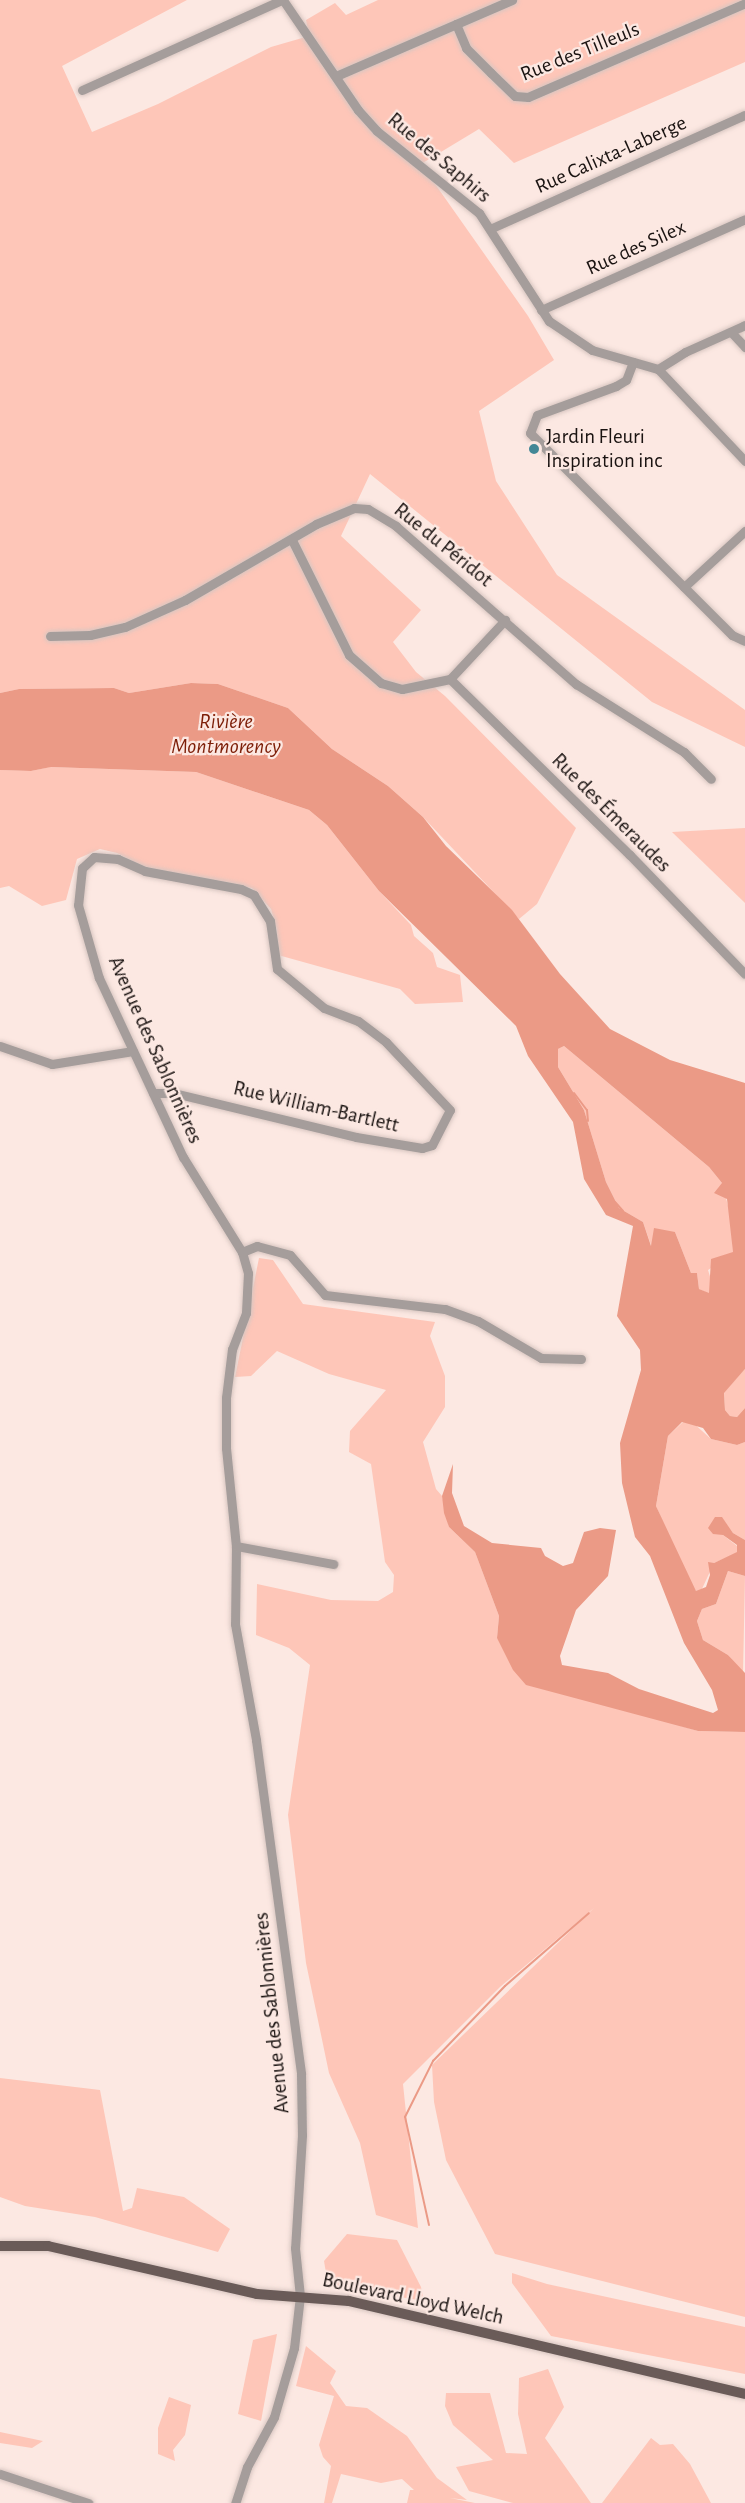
<!DOCTYPE html>
<html>
<head>
<meta charset="utf-8">
<style>
  body { margin:0 }
  #map { position:relative; width:745px; height:2503px; overflow:hidden; background:#fce8e2; font-family:"Alegreya Sans",sans-serif }
  div>[style] { position:absolute }
  .green>* { inset:0; background:#fec6b8 }
  .water>* { inset:0; background:#eb9a86 }
  .stream>* { height:2px; margin:-1px; padding:0 1px; transform-origin:1px; border-radius:1px; background:#eb9a86 }
  .roads { filter:drop-shadow(0 0 2px #d8c6c1) drop-shadow(0 0 2px #d8c6c1) }
  .minor>* { height:9px; margin:-4.5px; padding:0 4.5px; transform-origin:4.5px; border-radius:4.5px; background:#a59d9b }
  .major>* { height:10px; margin:-5px; padding:0 5px; transform-origin:5px; border-radius:5px; background:#6a5b58 }
  .dots>* { width:16px; height:16px; translate:-50% -50%; box-sizing:border-box; border:3px solid #fce8e2; border-radius:50% }
  span { translate:-50% -50%; white-space:nowrap; text-align:center; line-height:1.15; -webkit-text-stroke:4.5px #fce8e2; paint-order:stroke }
  .street-label { font-size:21px; color:#1a1311 }
  .poi-label { font-size:21px; color:#1a1311 }
  .left { translate:0 -50%; text-align:left }
  .water-label { font-size:22px; color:#7d1e07; font-style:italic }
</style>
</head>
<body>
<div id="map">
  <div class="green">
    <div style="clip-path:polygon(0 0,187px 0,62px 66px,92px 132px,158px 104px,271px 47px,309px 36px,306px 20px,335px 3px,346px 15px,378px 0,745px 0,745px 62px,514px 163px,479px 129px,421px 164px,528px 316px,554px 360px,479px 411px,496px 481px,557px 575px,745px 710px,745px 747px,652px 702px,370px 474px,341px 536px,421px 610px,393px 642px,416px 672px,445px 696px,576px 828px,537px 904px,519px 919px,423px 817px,388px 786px,332px 749px,288px 708px,218px 684px,191px 683px,129px 693px,114px 688px,19px 689px,0 693px)"></div>
    <div style="clip-path:polygon(50px 767px,196px 772px,309px 810px,327px 825px,379px 891px,411px 925px,414px 936px,433px 953px,437px 967px,460px 975px,463px 1002px,415px 1004px,400px 989px,278px 955px,277px 930px,271px 909px,252px 888px,144px 867px,117px 853px,100px 849px,77px 859px,66px 900px,42px 906px,9px 886px,0 888px,0 770px,31px 771px)"></div>
    <div style="clip-path:polygon(745px 828px,745px 903px,672px 832px)"></div>
    <div style="clip-path:polygon(564px 1046px,709px 1167px,722px 1183px,732px 1221px,733px 1253px,708px 1270px,712px 1283px,709px 1294px,699px 1289px,697px 1273px,691px 1273px,675px 1232px,652px 1248px,643px 1222px,619px 1208px,606px 1182px,584px 1110px,558px 1067px,558px 1049px)"></div>
    <div style="clip-path:polygon(259px 1258px,273px 1260px,303px 1304px,435px 1322px,430px 1336px,445px 1376px,445px 1407px,423px 1442px,436px 1489px,442px 1496px,449px 1527px,475px 1552px,499px 1616px,497px 1638px,681px 1726px,698px 1731px,745px 1732px,745px 2317px,495px 2254px,446px 2160px,434px 2102px,432px 2065px,594px 1908px,500px 1987px,403px 2084px,418px 2228px,376px 2215px,360px 2143px,329px 2073px,306px 1963px,288px 1815px,310px 1665px,289px 1648px,256px 1635px,257px 1584px,331px 1600px,378px 1601px,393px 1592px,394px 1575px,385px 1562px,371px 1464px,349px 1452px,350px 1431px,386px 1390px,329px 1374px,277px 1351px,251px 1376px,235px 1377px)"></div>
    <div style="clip-path:polygon(745px 1369px,745px 1408px,737px 1417px,730px 1416px,725px 1410px,724px 1392px)"></div>
    <div style="clip-path:polygon(691px 1421px,711px 1439px,737px 1445px,745px 1442px,745px 1540px,733px 1533px,722px 1518px,723px 1535px,737px 1546px,737px 1553px,714px 1563px,701px 1591px,696px 1591px,689px 1583px,656px 1506px,668px 1436px,683px 1422px)"></div>
    <div style="clip-path:polygon(728px 1571px,745px 1576px,743px 1673px,728px 1655px,703px 1640px,697px 1621px,702px 1609px,716px 1604px)"></div>
    <div style="clip-path:polygon(0 2078px,100px 2090px,123px 2211px,132px 2208px,137px 2188px,184px 2197px,230px 2229px,218px 2252px,95px 2217px,25px 2206px,0 2197px)"></div>
    <div style="clip-path:polygon(347px 2234px,397px 2240px,421px 2287px,424px 2301px,340px 2287px,327px 2279px,324px 2261px)"></div>
    <div style="clip-path:polygon(512px 2273px,547px 2284px,745px 2327px,745px 2374px,551px 2336px,512px 2283px)"></div>
    <div style="clip-path:polygon(277px 2334px,261px 2421px,238px 2414px,253px 2340px)"></div>
    <div style="clip-path:polygon(306px 2346px,336px 2371px,330px 2383px,346px 2406px,367px 2408px,407px 2436px,437px 2478px,467px 2500px,450px 2498px,475px 2503px,407px 2503px,410px 2490px,414px 2490px,402px 2479px,381px 2483px,341px 2474px,332px 2503px,324px 2503px,331px 2466px,323px 2457px,319px 2445px,334px 2396px,296px 2386px)"></div>
    <div style="clip-path:polygon(548px 2369px,564px 2407px,545px 2438px,591px 2503px,513px 2503px,469px 2491px,456px 2467px,493px 2460px,453px 2425px,445px 2406px,446px 2393px,490px 2393px,506px 2453px,527px 2454px,518px 2414px,519px 2378px)"></div>
    <div style="clip-path:polygon(169px 2397px,191px 2405px,185px 2435px,173px 2450px,175px 2461px,158px 2454px,158px 2428px)"></div>
    <div style="clip-path:polygon(0 2432px,43px 2441px,32px 2448px,0 2443px)"></div>
    <div style="clip-path:polygon(651px 2438px,660px 2445px,673px 2444px,690px 2464px,711px 2503px,602px 2503px)"></div>
  </div>
  <div class="water">
    <div style="clip-path:polygon(evenodd,191px 683px,218px 684px,288px 708px,332px 749px,388px 786px,423px 817px,446px 846px,512px 910px,560px 974px,610px 1029px,670px 1060px,745px 1083px,745px 1369px,724px 1393px,725px 1410px,730px 1416px,737px 1417px,745px 1408px,745px 1442px,737px 1445px,711px 1439px,703px 1428px,682px 1422px,668px 1436px,656px 1506px,696px 1591px,706px 1587px,710px 1575px,708px 1562px,714px 1563px,737px 1552px,737px 1545px,723px 1535px,713px 1534px,708px 1528px,715px 1517px,722px 1517px,733px 1533px,745px 1540px,745px 1576px,728px 1571px,716px 1604px,702px 1609px,697px 1621px,703px 1640px,728px 1655px,745px 1673px,745px 1732px,698px 1731px,526px 1685px,513px 1670px,497px 1638px,499px 1616px,475px 1552px,449px 1527px,444px 1513px,442px 1496px,453px 1464px,452px 1493px,464px 1526px,492px 1543px,541px 1548px,545px 1556px,563px 1566px,573px 1563px,584px 1532px,600px 1528px,616px 1530px,608px 1576px,576px 1610px,560px 1656px,562px 1665px,608px 1673px,639px 1689px,713px 1713px,718px 1710px,712px 1690px,684px 1643px,650px 1556px,635px 1537px,622px 1483px,620px 1443px,641px 1370px,640px 1350px,617px 1316px,633px 1226px,606px 1215px,584px 1179px,573px 1122px,528px 1056px,516px 1026px,379px 891px,327px 825px,309px 810px,196px 772px,51px 767px,31px 771px,0 770px,0 693px,19px 689px,114px 688px,129px 693px,191px 683px,564px 1046px,709px 1167px,722px 1183px,714px 1193px,727px 1199px,733px 1252px,711px 1259px,709px 1293px,699px 1289px,697px 1273px,691px 1273px,675px 1232px,654px 1228px,651px 1246px,643px 1222px,619px 1208px,606px 1182px,584px 1110px,558px 1067px,558px 1049px,564px 1046px)"></div>
  </div>
  <div class="stream">
    <div style="left:574px;top:1093px;width:21px;rotate:53deg"></div>
    <div style="left:587px;top:1110px;width:11px;rotate:85deg"></div>
    <div style="left:615px;top:1202px;width:12px;rotate:48deg"></div>
    <div style="left:429px;top:2225px;width:111px;rotate:-102.5deg"></div>
    <div style="left:405px;top:2117px;width:63px;rotate:-63.4deg"></div>
    <div style="left:433px;top:2061px;width:104px;rotate:-46.2deg"></div>
    <div style="left:505px;top:1986px;width:111px;rotate:-41deg"></div>
  </div>
  <div class="roads">
    <div class="minor">
      <div style="left:283px;top:0;width:133px;rotate:55.7deg"></div>
      <div style="left:358px;top:110px;width:28px;rotate:48deg"></div>
      <div style="left:377px;top:131px;width:131px;rotate:38.8deg"></div>
      <div style="left:479px;top:213px;width:129px;rotate:57.1deg"></div>
      <div style="left:549px;top:321px;width:52px;rotate:34deg"></div>
      <div style="left:592px;top:350px;width:69px;rotate:16.1deg"></div>
      <div style="left:658px;top:369px;width:127px;rotate:46.6deg"></div>
      <div style="left:456px;top:24px;width:26px;rotate:67deg"></div>
      <div style="left:466px;top:48px;width:35px;rotate:45deg"></div>
      <div style="left:491px;top:73px;width:33px;rotate:44deg"></div>
      <div style="left:515px;top:96px;width:13px;rotate:4deg"></div>
      <div style="left:528px;top:97px;width:236px;rotate:-23.4deg"></div>
      <div style="left:336px;top:76px;width:192px;rotate:-23.4deg"></div>
      <div style="left:82px;top:90px;width:218px;rotate:-24.3deg"></div>
      <div style="left:492px;top:228px;width:277px;rotate:-24.1deg"></div>
      <div style="left:541px;top:310px;width:223px;rotate:-24deg"></div>
      <div style="left:731px;top:332px;width:21px;rotate:47deg"></div>
      <div style="left:633px;top:362px;width:19px;rotate:111deg"></div>
      <div style="left:626px;top:380px;width:12px;rotate:149deg"></div>
      <div style="left:616px;top:386px;width:84px;rotate:159.8deg"></div>
      <div style="left:537px;top:415px;width:19px;rotate:111deg"></div>
      <div style="left:530px;top:433px;width:286px;rotate:45deg"></div>
      <div style="left:732px;top:635px;width:14px;rotate:25deg"></div>
      <div style="left:658px;top:369px;width:32px;rotate:-32deg"></div>
      <div style="left:685px;top:352px;width:66px;rotate:-24.2deg"></div>
      <div style="left:292px;top:540px;width:128px;rotate:63.6deg"></div>
      <div style="left:349px;top:655px;width:43px;rotate:41.2deg"></div>
      <div style="left:381px;top:683px;width:22px;rotate:16deg"></div>
      <div style="left:402px;top:689px;width:49px;rotate:-11.8deg"></div>
      <div style="left:450px;top:679px;width:81px;rotate:-47deg"></div>
      <div style="left:684px;top:587px;width:83px;rotate:-42.6deg"></div>
      <div style="left:50px;top:636px;width:40px;rotate:-1.4deg"></div>
      <div style="left:90px;top:635px;width:36px;rotate:-13deg"></div>
      <div style="left:125px;top:627px;width:66px;rotate:-24.2deg"></div>
      <div style="left:185px;top:600px;width:151px;rotate:-30.1deg"></div>
      <div style="left:316px;top:524px;width:41px;rotate:-22.8deg"></div>
      <div style="left:354px;top:508px;width:14px;rotate:4deg"></div>
      <div style="left:368px;top:509px;width:33px;rotate:31deg"></div>
      <div style="left:396px;top:526px;width:240px;rotate:41.3deg"></div>
      <div style="left:576px;top:684px;width:128px;rotate:32.2deg"></div>
      <div style="left:684px;top:752px;width:38px;rotate:45deg"></div>
      <div style="left:450px;top:679px;width:252px;rotate:44.4deg"></div>
      <div style="left:630px;top:855px;width:165px;rotate:46deg"></div>
      <div style="left:0;top:1046px;width:55px;rotate:19.1deg"></div>
      <div style="left:52px;top:1064px;width:82px;rotate:-9.1deg"></div>
      <div style="left:153px;top:1093px;width:21px"></div>
      <div style="left:174px;top:1093px;width:187px;rotate:13.6deg"></div>
      <div style="left:356px;top:1137px;width:67px;rotate:9.5deg"></div>
      <div style="left:422px;top:1148px;width:10px;rotate:-17deg"></div>
      <div style="left:432px;top:1145px;width:39px;rotate:-63deg"></div>
      <div style="left:450px;top:1110px;width:93px;rotate:-133.3deg"></div>
      <div style="left:386px;top:1042px;width:35px;rotate:-143deg"></div>
      <div style="left:358px;top:1021px;width:36px;rotate:-159deg"></div>
      <div style="left:324px;top:1008px;width:61px;rotate:-140.3deg"></div>
      <div style="left:277px;top:969px;width:49px;rotate:-98.3deg"></div>
      <div style="left:270px;top:921px;width:31px;rotate:-122deg"></div>
      <div style="left:254px;top:895px;width:14px;rotate:-155deg"></div>
      <div style="left:241px;top:889px;width:98px;rotate:-169.4deg"></div>
      <div style="left:145px;top:871px;width:30px;rotate:-156deg"></div>
      <div style="left:118px;top:859px;width:24px;rotate:-175deg"></div>
      <div style="left:94px;top:857px;width:16px;rotate:137deg"></div>
      <div style="left:82px;top:868px;width:37px;rotate:96deg"></div>
      <div style="left:78px;top:905px;width:76px;rotate:74deg"></div>
      <div style="left:99px;top:978px;width:198px;rotate:64.9deg"></div>
      <div style="left:183px;top:1157px;width:112px;rotate:58.2deg"></div>
      <div style="left:242px;top:1252px;width:22px;rotate:74deg"></div>
      <div style="left:248px;top:1273px;width:40px;rotate:92.9deg"></div>
      <div style="left:246px;top:1313px;width:39px;rotate:111deg"></div>
      <div style="left:232px;top:1349px;width:49px;rotate:97deg"></div>
      <div style="left:226px;top:1398px;width:50px;rotate:90deg"></div>
      <div style="left:226px;top:1448px;width:99px;rotate:84.2deg"></div>
      <div style="left:236px;top:1546px;width:78px;rotate:90.7deg"></div>
      <div style="left:235px;top:1624px;width:118px;rotate:79.7deg"></div>
      <div style="left:256px;top:1740px;width:337px;rotate:82.3deg"></div>
      <div style="left:301px;top:2074px;width:61px;rotate:89.1deg"></div>
      <div style="left:302px;top:2135px;width:113px;rotate:93.5deg"></div>
      <div style="left:295px;top:2248px;width:48px;rotate:84.1deg"></div>
      <div style="left:300px;top:2296px;width:52px;rotate:96.6deg"></div>
      <div style="left:294px;top:2348px;width:72px;rotate:106.2deg"></div>
      <div style="left:274px;top:2417px;width:57px;rotate:118.4deg"></div>
      <div style="left:247px;top:2467px;width:38px;rotate:108deg"></div>
      <div style="left:242px;top:1252px;width:16px;rotate:-22deg"></div>
      <div style="left:257px;top:1246px;width:34px;rotate:15deg"></div>
      <div style="left:290px;top:1255px;width:53px;rotate:48.8deg"></div>
      <div style="left:325px;top:1295px;width:121px;rotate:6.7deg"></div>
      <div style="left:445px;top:1309px;width:35px;rotate:20deg"></div>
      <div style="left:478px;top:1321px;width:73px;rotate:30.4deg"></div>
      <div style="left:541px;top:1358px;width:40px;rotate:1.4deg"></div>
      <div style="left:236px;top:1546px;width:99px;rotate:10.5deg"></div>
      <div style="left:0;top:2474px;width:93px;rotate:18.2deg"></div>
    </div>
    <div class="major">
      <div style="left:0;top:2246px;width:48px"></div>
      <div style="left:48px;top:2246px;width:214px;rotate:12.9deg"></div>
      <div style="left:257px;top:2294px;width:92px;rotate:4.4deg"></div>
      <div style="left:349px;top:2301px;width:407px;rotate:13.2deg"></div>
    </div>
  </div>
  <div class="dots">
    <div style="left:534px;top:449px;background:#438796"></div>
  </div>
  <div class="street-label">
    <span style="left:580px;top:52px;rotate:-22deg">Rue des Tilleuls</span>
    <span style="left:611px;top:155px;rotate:-24deg">Rue Calixta-Laberge</span>
    <span style="left:439px;top:158px;rotate:40deg">Rue des Saphirs</span>
    <span style="left:636px;top:248px;rotate:-24deg">Rue des Silex</span>
    <span style="left:443px;top:545px;rotate:39deg">Rue du Péridot</span>
    <span style="left:611px;top:813px;rotate:45deg">Rue des Émeraudes</span>
    <span style="left:155px;top:1050px;rotate:66deg">Avenue des Sablonnières</span>
    <span style="left:316px;top:1107px;rotate:13deg">Rue William-Bartlett</span>
    <span style="left:272px;top:2013px;rotate:-96deg">Avenue des Sablonnières</span>
    <span style="left:413px;top:2299px;rotate:12deg">Boulevard Lloyd Welch</span>
  </div>
  <div class="poi-label">
    <span class="left" style="left:546px;top:449px">Jardin Fleuri<br>Inspiration inc</span>
  </div>
  <div class="water-label">
    <span style="left:226px;top:734px">Rivière<br>Montmorency</span>
  </div>
</div>
</body>
</html>
